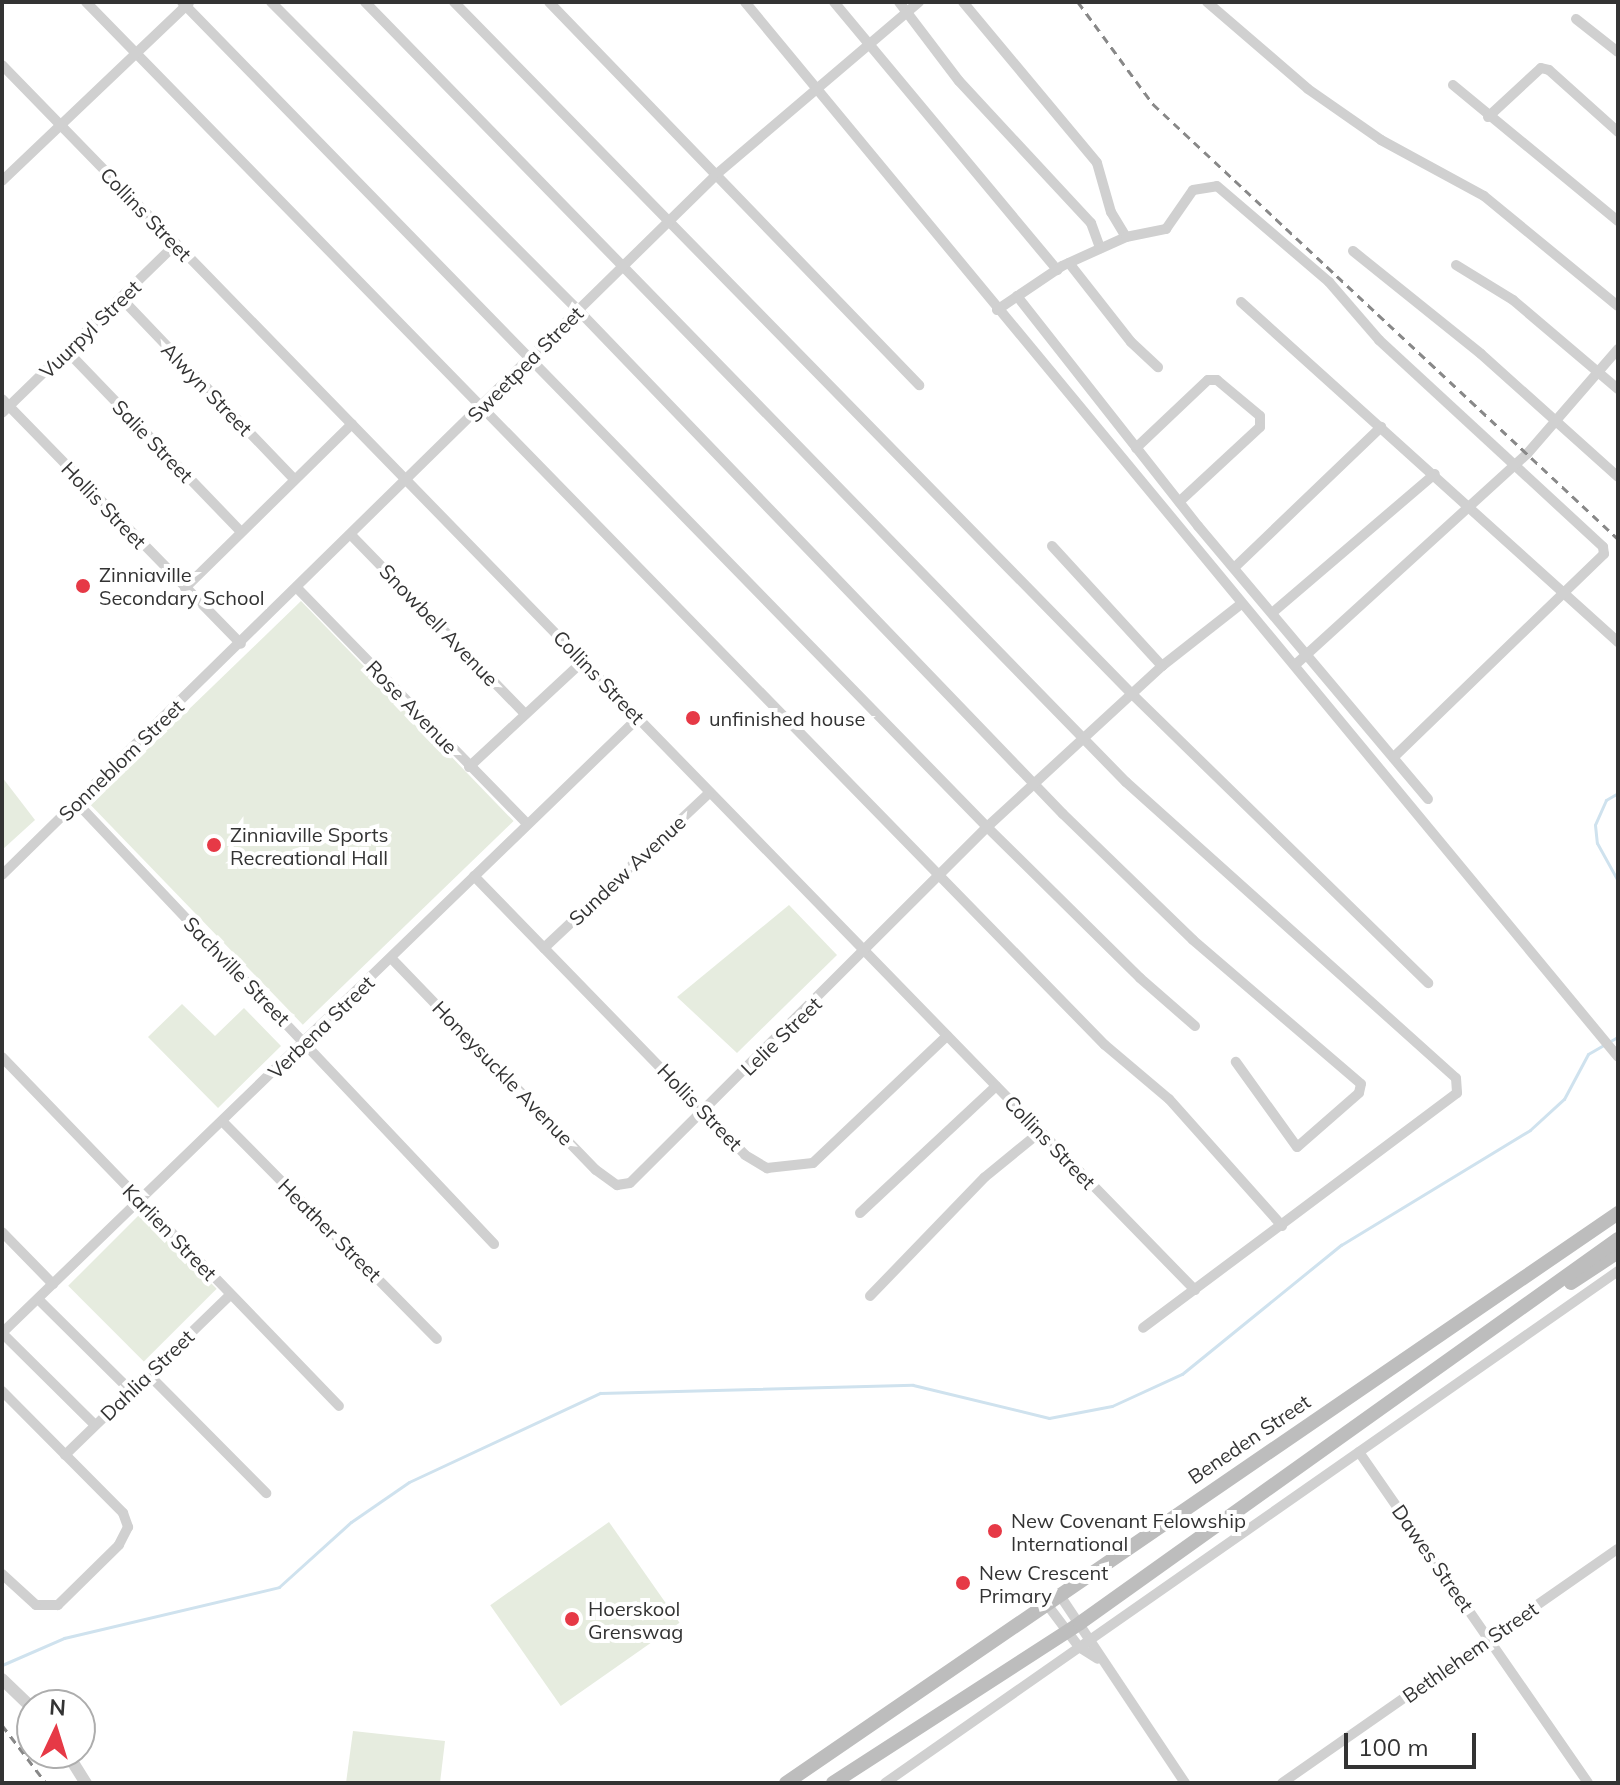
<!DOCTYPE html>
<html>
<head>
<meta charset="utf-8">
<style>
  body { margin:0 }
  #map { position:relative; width:1620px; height:1785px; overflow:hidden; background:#fff; font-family:Mulish,sans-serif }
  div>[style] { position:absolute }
  .green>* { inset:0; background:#e6ecdf; transform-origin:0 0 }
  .stream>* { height:3px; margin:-1.5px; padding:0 1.5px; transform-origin:1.5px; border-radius:1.5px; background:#cfe2ee }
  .minor>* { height:10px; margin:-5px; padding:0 5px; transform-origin:5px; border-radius:5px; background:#d0d0d0 }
  .tertiary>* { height:12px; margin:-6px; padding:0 6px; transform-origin:6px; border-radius:6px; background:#d0d0d0 }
  .secondary>* { height:14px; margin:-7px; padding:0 7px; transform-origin:7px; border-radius:7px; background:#bdbdbd }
  .rail>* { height:3px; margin-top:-1.5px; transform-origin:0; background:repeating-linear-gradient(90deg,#888 0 8px,transparent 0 14px) }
  .dots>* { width:22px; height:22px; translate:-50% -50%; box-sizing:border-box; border:4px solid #fff; border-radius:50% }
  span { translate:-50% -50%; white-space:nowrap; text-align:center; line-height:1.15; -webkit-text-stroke:8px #fff; paint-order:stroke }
  .street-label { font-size:20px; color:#333 }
  .poi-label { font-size:20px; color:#333 }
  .left { translate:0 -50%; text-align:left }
  .frame { position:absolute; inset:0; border:4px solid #333; pointer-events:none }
  .north { position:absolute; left:16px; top:1689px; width:80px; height:80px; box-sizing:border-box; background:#fff; border:2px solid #adadad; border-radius:50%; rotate:4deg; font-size:22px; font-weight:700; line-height:32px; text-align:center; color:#333 }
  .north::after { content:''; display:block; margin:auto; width:28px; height:36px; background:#e63946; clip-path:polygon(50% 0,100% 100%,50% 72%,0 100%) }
  .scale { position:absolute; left:1344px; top:1733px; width:132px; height:36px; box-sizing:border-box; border:4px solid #333; border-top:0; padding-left:10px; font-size:24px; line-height:28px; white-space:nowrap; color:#333; -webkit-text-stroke:6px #fff; paint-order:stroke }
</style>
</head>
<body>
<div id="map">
  <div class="green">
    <div style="left:301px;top:601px;width:306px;height:293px;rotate:46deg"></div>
    <div style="clip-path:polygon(2px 777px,35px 820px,2px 850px)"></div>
    <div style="clip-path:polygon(789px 905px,837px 955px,737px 1053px,677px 997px)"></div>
    <div style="clip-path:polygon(182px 1004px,215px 1036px,244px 1008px,281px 1046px,218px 1108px,148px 1037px)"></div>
    <div style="left:141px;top:1213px;width:107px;height:103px;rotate:45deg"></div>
    <div style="left:609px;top:1522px;width:123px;height:145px;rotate:55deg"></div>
    <div style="clip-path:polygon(353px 1731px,445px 1741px,440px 1783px,346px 1783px)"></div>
  </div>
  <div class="stream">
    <div style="left:1618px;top:793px;width:14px;rotate:150deg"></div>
    <div style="left:1606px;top:800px;width:27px;rotate:114deg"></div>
    <div style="left:1595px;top:825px;width:18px;rotate:84deg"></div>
    <div style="left:1597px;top:843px;width:43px;rotate:61.1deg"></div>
    <div style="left:2px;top:1665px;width:68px;rotate:-23.5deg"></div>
    <div style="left:64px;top:1638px;width:221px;rotate:-13.3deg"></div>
    <div style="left:279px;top:1587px;width:97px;rotate:-42.1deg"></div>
    <div style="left:351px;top:1522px;width:70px;rotate:-34.6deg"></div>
    <div style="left:409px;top:1482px;width:211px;rotate:-25deg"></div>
    <div style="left:600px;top:1393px;width:313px;rotate:-1.5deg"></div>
    <div style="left:913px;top:1385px;width:140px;rotate:13.6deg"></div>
    <div style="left:1049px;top:1418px;width:64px;rotate:-10.8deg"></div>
    <div style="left:1112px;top:1406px;width:77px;rotate:-24.6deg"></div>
    <div style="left:1182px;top:1374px;width:205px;rotate:-39.1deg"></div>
    <div style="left:1341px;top:1245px;width:221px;rotate:-31.3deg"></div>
    <div style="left:1530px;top:1130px;width:46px;rotate:-42.4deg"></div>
    <div style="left:1564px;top:1099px;width:51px;rotate:-61.9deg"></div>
    <div style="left:1588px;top:1054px;width:34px;rotate:-30deg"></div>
  </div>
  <div class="minor">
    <div style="left:86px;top:2px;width:1458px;rotate:45.67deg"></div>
    <div style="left:1105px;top:1045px;width:84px;rotate:40.2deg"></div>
    <div style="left:1169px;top:1099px;width:170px;rotate:48.3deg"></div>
    <div style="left:182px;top:2px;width:1153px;rotate:45.7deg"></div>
    <div style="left:987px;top:827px;width:215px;rotate:44.6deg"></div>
    <div style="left:1140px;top:978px;width:73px;rotate:41.1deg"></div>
    <div style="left:271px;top:2px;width:435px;rotate:45.1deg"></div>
    <div style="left:578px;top:310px;width:699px;rotate:46.1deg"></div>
    <div style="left:1063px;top:814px;width:181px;rotate:44.1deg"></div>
    <div style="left:1193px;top:940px;width:221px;rotate:40.6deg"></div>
    <div style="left:1361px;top:1084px;width:9px;rotate:103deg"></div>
    <div style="left:1359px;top:1093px;width:82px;rotate:138.9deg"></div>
    <div style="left:1297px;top:1147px;width:105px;rotate:-125.7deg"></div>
    <div style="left:365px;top:2px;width:1090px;rotate:45.71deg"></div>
    <div style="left:1126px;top:782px;width:443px;rotate:41.9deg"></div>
    <div style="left:1456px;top:1078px;width:15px;rotate:86deg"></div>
    <div style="left:1457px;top:1093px;width:392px;rotate:143.2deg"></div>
    <div style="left:454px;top:2px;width:969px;rotate:45.59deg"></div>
    <div style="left:1132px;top:694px;width:414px;rotate:44.3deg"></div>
    <div style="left:549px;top:2px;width:533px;rotate:45.99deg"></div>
    <div style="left:745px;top:2px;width:1369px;rotate:50.39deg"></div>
    <div style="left:834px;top:2px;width:349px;rotate:50.2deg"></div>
    <div style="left:899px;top:2px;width:99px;rotate:52.8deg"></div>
    <div style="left:959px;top:81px;width:194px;rotate:47.1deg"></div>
    <div style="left:1091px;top:223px;width:27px;rotate:70deg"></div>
    <div style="left:963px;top:2px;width:209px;rotate:50.2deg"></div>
    <div style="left:1097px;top:163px;width:51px;rotate:74.1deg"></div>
    <div style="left:1111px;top:212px;width:29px;rotate:59deg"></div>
    <div style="left:1207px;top:2px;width:133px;rotate:40.7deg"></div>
    <div style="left:1308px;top:89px;width:89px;rotate:34.9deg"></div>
    <div style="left:1381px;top:140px;width:117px;rotate:28.5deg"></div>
    <div style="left:1484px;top:196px;width:173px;rotate:39.4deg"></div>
    <div style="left:1576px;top:19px;width:53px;rotate:38.2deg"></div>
    <div style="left:2px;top:65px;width:1710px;rotate:45.76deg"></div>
    <div style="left:1453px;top:85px;width:214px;rotate:39.5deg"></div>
    <div style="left:1488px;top:117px;width:72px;rotate:-42.8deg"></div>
    <div style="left:1541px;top:68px;width:8px;rotate:14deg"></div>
    <div style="left:1549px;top:70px;width:93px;rotate:41.9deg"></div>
    <div style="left:2px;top:181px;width:258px;rotate:-43.6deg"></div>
    <div style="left:1353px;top:251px;width:164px;rotate:38.8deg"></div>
    <div style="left:1481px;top:354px;width:184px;rotate:41.9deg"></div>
    <div style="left:1069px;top:263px;width:100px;rotate:51.9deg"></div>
    <div style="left:1131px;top:342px;width:37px;rotate:43deg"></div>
    <div style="left:1456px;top:265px;width:67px;rotate:31.6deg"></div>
    <div style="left:1513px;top:300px;width:138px;rotate:40.3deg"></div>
    <div style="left:1017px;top:296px;width:293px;rotate:51.8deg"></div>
    <div style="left:1198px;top:526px;width:357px;rotate:49.9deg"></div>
    <div style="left:122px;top:299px;width:248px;rotate:46.3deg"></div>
    <div style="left:1241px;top:302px;width:508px;rotate:42.05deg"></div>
    <div style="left:997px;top:310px;width:78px;rotate:-34.1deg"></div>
    <div style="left:1062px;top:266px;width:70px;rotate:-24.4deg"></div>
    <div style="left:1126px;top:237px;width:41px;rotate:-11.3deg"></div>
    <div style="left:1166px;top:229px;width:47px;rotate:-55.3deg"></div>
    <div style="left:1193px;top:190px;width:24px;rotate:-9deg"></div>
    <div style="left:1217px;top:186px;width:148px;rotate:40.6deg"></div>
    <div style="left:1329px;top:282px;width:77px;rotate:49.2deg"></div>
    <div style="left:1379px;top:340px;width:305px;rotate:42.7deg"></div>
    <div style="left:1603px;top:547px;width:7px;rotate:82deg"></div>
    <div style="left:1604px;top:554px;width:293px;rotate:136deg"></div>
    <div style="left:67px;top:351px;width:250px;rotate:46.1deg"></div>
    <div style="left:2px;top:399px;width:342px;rotate:45.7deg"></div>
    <div style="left:2px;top:413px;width:243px;rotate:-44.2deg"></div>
    <div style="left:1136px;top:448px;width:99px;rotate:-43.4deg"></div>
    <div style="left:1208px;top:380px;width:9px"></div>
    <div style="left:1217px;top:380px;width:56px;rotate:39.9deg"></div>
    <div style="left:1260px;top:416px;width:11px;rotate:90deg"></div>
    <div style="left:1260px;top:427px;width:110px;rotate:137.2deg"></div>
    <div style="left:352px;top:536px;width:248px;rotate:45.8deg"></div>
    <div style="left:1052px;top:546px;width:163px;rotate:47.5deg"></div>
    <div style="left:1234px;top:568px;width:204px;rotate:-43.8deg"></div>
    <div style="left:185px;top:588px;width:234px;rotate:-44.5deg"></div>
    <div style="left:298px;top:589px;width:328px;rotate:45.7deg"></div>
    <div style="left:1272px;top:613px;width:214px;rotate:-40.5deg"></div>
    <div style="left:1295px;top:665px;width:314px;rotate:-42.3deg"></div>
    <div style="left:1527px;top:454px;width:139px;rotate:-49.1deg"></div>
    <div style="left:469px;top:767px;width:156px;rotate:-42.9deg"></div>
    <div style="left:77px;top:803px;width:607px;rotate:46.6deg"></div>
    <div style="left:2px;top:875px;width:1003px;rotate:-44.43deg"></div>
    <div style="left:718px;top:173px;width:264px;rotate:-40.4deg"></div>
    <div style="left:474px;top:876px;width:389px;rotate:45.8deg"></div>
    <div style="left:745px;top:1155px;width:26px;rotate:31deg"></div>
    <div style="left:767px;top:1168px;width:46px;rotate:-6.2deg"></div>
    <div style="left:813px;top:1163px;width:185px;rotate:-43.5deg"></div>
    <div style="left:544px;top:948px;width:226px;rotate:-43.2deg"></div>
    <div style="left:392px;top:959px;width:293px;rotate:46deg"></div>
    <div style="left:596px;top:1170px;width:26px;rotate:36deg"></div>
    <div style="left:617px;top:1185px;width:13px;rotate:-9deg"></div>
    <div style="left:630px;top:1183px;width:504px;rotate:-44.92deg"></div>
    <div style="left:987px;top:827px;width:238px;rotate:-42.6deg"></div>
    <div style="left:1162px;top:666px;width:100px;rotate:-38.1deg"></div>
    <div style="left:2px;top:1057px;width:485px;rotate:46deg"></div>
    <div style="left:222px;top:1121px;width:306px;rotate:45.4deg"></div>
    <div style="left:860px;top:1213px;width:186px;rotate:-43deg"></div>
    <div style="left:2px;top:1232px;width:73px;rotate:45.6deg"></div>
    <div style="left:870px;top:1296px;width:165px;rotate:-46deg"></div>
    <div style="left:985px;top:1177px;width:71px;rotate:-39.3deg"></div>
    <div style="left:38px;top:1299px;width:131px;rotate:44.7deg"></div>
    <div style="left:2px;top:1333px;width:885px;rotate:-44.04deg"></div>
    <div style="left:2px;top:1333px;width:131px;rotate:44.7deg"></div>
    <div style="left:148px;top:1374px;width:168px;rotate:45.2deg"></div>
    <div style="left:2px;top:1391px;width:172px;rotate:45.2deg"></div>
    <div style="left:123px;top:1513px;width:15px;rotate:70deg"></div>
    <div style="left:128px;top:1527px;width:20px;rotate:117deg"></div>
    <div style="left:119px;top:1545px;width:86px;rotate:135.5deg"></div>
    <div style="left:58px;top:1605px;width:22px;rotate:180deg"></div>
    <div style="left:36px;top:1605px;width:46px;rotate:-137.6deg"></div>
    <div style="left:1359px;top:1452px;width:402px;rotate:55.3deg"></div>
    <div style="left:65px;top:1455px;width:230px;rotate:-44.1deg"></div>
    <div style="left:1059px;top:1594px;width:227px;rotate:56.3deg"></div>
    <div style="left:1046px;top:1603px;width:55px;rotate:53.1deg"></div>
    <div style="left:1079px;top:1647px;width:22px;rotate:32deg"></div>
    <div style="left:885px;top:1783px;width:894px;rotate:-34.93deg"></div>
    <div style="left:1282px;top:1783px;width:409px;rotate:-34.9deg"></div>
  </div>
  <div class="tertiary">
    <div style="left:2px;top:1679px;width:42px;rotate:44deg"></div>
    <div style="left:67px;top:1753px;width:36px;rotate:58deg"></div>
  </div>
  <div class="secondary">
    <div style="left:1571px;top:1283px;width:56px;rotate:-33.4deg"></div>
    <div style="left:786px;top:1783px;width:1009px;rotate:-34.41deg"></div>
    <div style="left:833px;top:1783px;width:294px;rotate:-32.9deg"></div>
    <div style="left:1080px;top:1623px;width:661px;rotate:-35.52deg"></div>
  </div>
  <div class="rail">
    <div style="left:1078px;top:2px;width:127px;rotate:53.7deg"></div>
    <div style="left:1153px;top:104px;width:637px;rotate:43.09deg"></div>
    <div style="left:2px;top:1725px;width:73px;rotate:52.8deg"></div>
  </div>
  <div class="dots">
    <div style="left:83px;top:586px;background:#e63946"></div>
    <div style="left:693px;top:718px;background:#e63946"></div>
    <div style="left:214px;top:845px;background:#e63946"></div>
    <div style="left:995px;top:1531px;background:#e63946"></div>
    <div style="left:963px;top:1583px;background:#e63946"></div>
    <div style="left:572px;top:1619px;background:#e63946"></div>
  </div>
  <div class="street-label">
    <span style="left:146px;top:214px;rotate:46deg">Collins Street</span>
    <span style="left:90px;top:329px;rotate:-44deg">Vuurpyl Street</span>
    <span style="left:525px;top:364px;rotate:-45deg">Sweetpea Street</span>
    <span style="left:207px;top:389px;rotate:46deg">Alwyn Street</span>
    <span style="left:153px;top:441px;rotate:46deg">Salie Street</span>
    <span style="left:104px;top:505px;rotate:46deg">Hollis Street</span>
    <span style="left:439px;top:625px;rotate:46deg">Snowbell Avenue</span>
    <span style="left:599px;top:677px;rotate:46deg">Collins Street</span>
    <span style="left:412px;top:707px;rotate:46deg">Rose Avenue</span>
    <span style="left:121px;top:760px;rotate:-44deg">Sonneblom Street</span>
    <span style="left:627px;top:870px;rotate:-43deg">Sundew Avenue</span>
    <span style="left:237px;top:971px;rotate:46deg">Sachville Street</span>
    <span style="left:321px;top:1027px;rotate:-44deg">Verbena Street</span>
    <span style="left:781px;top:1036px;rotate:-44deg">Lelie Street</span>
    <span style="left:503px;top:1073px;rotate:46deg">Honeysuckle Avenue</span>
    <span style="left:700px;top:1107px;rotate:46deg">Hollis Street</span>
    <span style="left:1050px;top:1142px;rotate:46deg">Collins Street</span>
    <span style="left:330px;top:1230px;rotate:45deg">Heather Street</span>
    <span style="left:170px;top:1232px;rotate:46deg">Karlien Street</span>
    <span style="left:147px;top:1375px;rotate:-44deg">Dahlia Street</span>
    <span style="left:1249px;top:1439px;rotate:-34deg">Beneden Street</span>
    <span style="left:1433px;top:1558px;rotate:55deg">Dawes Street</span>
    <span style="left:1470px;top:1652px;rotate:-35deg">Bethlehem Street</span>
  </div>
  <div class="poi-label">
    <span class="left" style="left:99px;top:586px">Zinniaville<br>Secondary School</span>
    <span class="left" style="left:709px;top:718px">unfinished house</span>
    <span class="left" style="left:230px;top:846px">Zinniaville Sports<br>Recreational Hall</span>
    <span class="left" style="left:1011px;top:1532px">New Covenant Felowship<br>International</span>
    <span class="left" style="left:979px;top:1584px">New Crescent<br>Primary</span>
    <span class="left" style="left:588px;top:1620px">Hoerskool<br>Grenswag</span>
  </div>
  <div class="frame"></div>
  <div class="north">N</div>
  <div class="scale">100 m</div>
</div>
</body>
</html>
